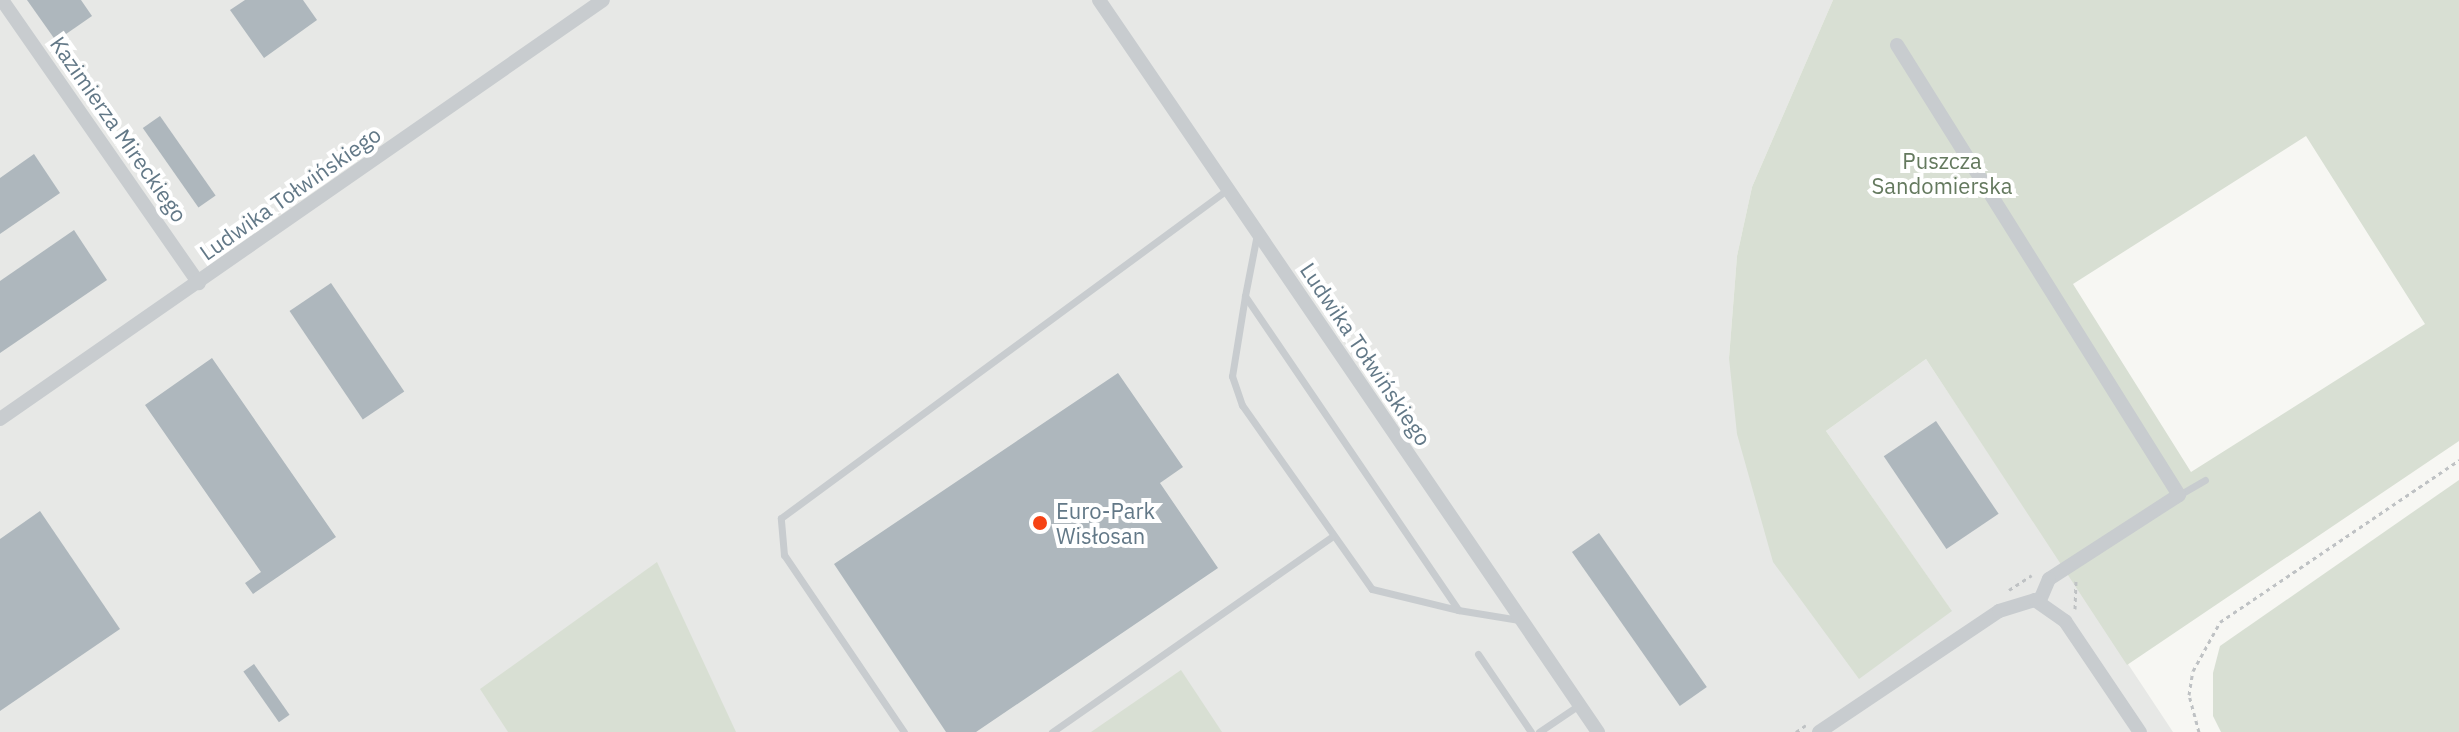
<!DOCTYPE html>
<html>
<head>
<meta charset="utf-8">
<style>
  body { margin:0 }
  #map { position:relative; width:2459px; height:732px; overflow:hidden; background:#f7f7f3; font-family:"IBM Plex Sans",sans-serif }
  div>[style] { position:absolute }
  .built>* { inset:0; background:#e7e8e6 }
  .green>* { inset:0; background:#d8dfd3 }
  .building>* { inset:0; background:#aeb7bd; transform-origin:0 0 }
  .path>* { height:3px; margin-top:-1.5px; transform-origin:0; background:repeating-linear-gradient(90deg,#bfc2c4 0 4px,transparent 0 8px) }
  .lane>* { height:7px; margin:-3.5px; padding:0 3.5px; transform-origin:3.5px; border-radius:3.5px; background:#c8cccf }
  .street>* { height:14px; margin:-7px; padding:0 7px; transform-origin:7px; border-radius:7px; background:#c8cccf }
  .dots>* { width:22px; height:22px; translate:-50% -50%; box-sizing:border-box; border:4px solid #fff; border-radius:50% }
  span { translate:-50% -50%; white-space:nowrap; text-align:center; line-height:1.15; -webkit-text-stroke:8px #fff; paint-order:stroke }
  .street-label { font-size:22px; color:#627887 }
  .park-label { font-size:22px; color:#64795e }
  .poi-label { font-size:22px; color:#627887 }
  .left { translate:0 -50%; text-align:left }
</style>
</head>
<body>
<div id="map">
  <div class="built">
    <div style="clip-path:polygon(0 0,1833px 0,1752px 187px,1737px 256px,1729px 358px,1951px 610px,1826px 431px,1926px 359px,2173px 732px,0 732px)"></div>
  </div>
  <div class="green">
    <div style="clip-path:polygon(evenodd,1833px 0,2459px 0,2459px 441px,2127px 665px,1926px 359px,1826px 431px,1952px 611px,1859px 679px,1773px 562px,1737px 434px,1729px 358px,1737px 256px,1752px 187px,1833px 0,2306px 136px,2425px 324px,2191px 472px,2073px 284px,2306px 136px)"></div>
    <div style="clip-path:polygon(2459px 480px,2459px 732px,2221px 732px,2213px 716px,2213px 673px,2220px 646px)"></div>
    <div style="clip-path:polygon(657px 562px,736px 732px,508px 732px,480px 689px)"></div>
    <div style="clip-path:polygon(1181px 670px,1222px 732px,1091px 732px)"></div>
  </div>
  <div class="building">
    <div style="clip-path:polygon(27px 0,81px 0,92px 16px,56px 41px)"></div>
    <div style="clip-path:polygon(245px 0,303px 0,317px 20px,264px 58px,230px 10px)"></div>
    <div style="left:160px;top:116px;width:97px;height:21px;rotate:55deg"></div>
    <div style="clip-path:polygon(34px 154px,60px 193px,0 234px,0 178px)"></div>
    <div style="clip-path:polygon(74px 230px,107px 280px,0 353px,0 281px)"></div>
    <div style="left:331px;top:283px;width:131px;height:50px;rotate:56deg"></div>
    <div style="clip-path:polygon(212px 358px,336px 537px,253px 594px,245px 583px,261px 572px,145px 405px)"></div>
    <div style="clip-path:polygon(1118px 373px,1183px 467px,1160px 483px,1218px 568px,976px 732px,946px 732px,834px 564px)"></div>
    <div style="left:1936px;top:421px;width:112px;height:63px;rotate:56deg"></div>
    <div style="clip-path:polygon(40px 511px,120px 629px,0 711px,0 539px)"></div>
    <div style="left:1599px;top:533px;width:188px;height:33px;rotate:55deg"></div>
    <div style="left:254px;top:664px;width:62px;height:13px;rotate:55deg"></div>
  </div>
  <div class="path">
    <div style="left:2009px;top:590px;width:27px;rotate:-33deg"></div>
    <div style="left:2075px;top:609px;width:28px;rotate:-88deg"></div>
    <div style="left:1796px;top:732px;width:12px;rotate:-35deg"></div>
    <div style="left:2199px;top:732px;width:38px;rotate:-105deg"></div>
    <div style="left:2189px;top:695px;width:24px;rotate:-81deg"></div>
    <div style="left:2193px;top:671px;width:56px;rotate:-61.1deg"></div>
    <div style="left:2220px;top:622px;width:289px;rotate:-34.1deg"></div>
  </div>
  <div class="lane">
    <div style="left:1257px;top:234px;width:63px;rotate:101deg"></div>
    <div style="left:1245px;top:296px;width:379px;rotate:55.8deg"></div>
    <div style="left:1458px;top:610px;width:62px;rotate:9.3deg"></div>
    <div style="left:1245px;top:296px;width:81px;rotate:99.2deg"></div>
    <div style="left:1232px;top:376px;width:31px;rotate:71deg"></div>
    <div style="left:1242px;top:405px;width:225px;rotate:54.8deg"></div>
    <div style="left:1372px;top:589px;width:89px;rotate:13.7deg"></div>
    <div style="left:2179px;top:495px;width:30px;rotate:-30deg"></div>
    <div style="left:1478px;top:654px;width:94px;rotate:55.8deg"></div>
    <div style="left:904px;top:732px;width:214px;rotate:-124.1deg"></div>
    <div style="left:784px;top:555px;width:37px;rotate:-95deg"></div>
    <div style="left:781px;top:518px;width:555px;rotate:-36.35deg"></div>
    <div style="left:1052px;top:732px;width:341px;rotate:-34.9deg"></div>
    <div style="left:1539px;top:732px;width:48px;rotate:-34deg"></div>
  </div>
  <div class="street">
    <div style="left:2px;top:0;width:345px;rotate:55.2deg"></div>
    <div style="left:1099px;top:0;width:886px;rotate:55.72deg"></div>
    <div style="left:1897px;top:45px;width:531px;rotate:57.93deg"></div>
    <div style="left:2179px;top:495px;width:155px;rotate:147.1deg"></div>
    <div style="left:2049px;top:579px;width:25px;rotate:113deg"></div>
    <div style="left:0;top:419px;width:734px;rotate:-34.79deg"></div>
    <div style="left:1819px;top:732px;width:217px;rotate:-33.9deg"></div>
    <div style="left:1999px;top:611px;width:38px;rotate:-17deg"></div>
    <div style="left:2035px;top:600px;width:37px;rotate:35deg"></div>
    <div style="left:2065px;top:621px;width:134px;rotate:56deg"></div>
  </div>
  <div class="dots">
    <div style="left:1040px;top:523px;background:#f64214"></div>
  </div>
  <div class="street-label">
    <span style="left:119px;top:129px;rotate:55deg">Kazimierza Mireckiego</span>
    <span style="left:290px;top:193px;rotate:-35deg">Ludwika Tołwińskiego</span>
    <span style="left:1366px;top:354px;rotate:56deg">Ludwika Tołwińskiego</span>
  </div>
  <div class="park-label">
    <span style="left:1942px;top:173px">Puszcza<br>Sandomierska</span>
  </div>
  <div class="poi-label">
    <span class="left" style="left:1056px;top:523px">Euro-Park<br>Wisłosan</span>
  </div>
</div>
</body>
</html>
